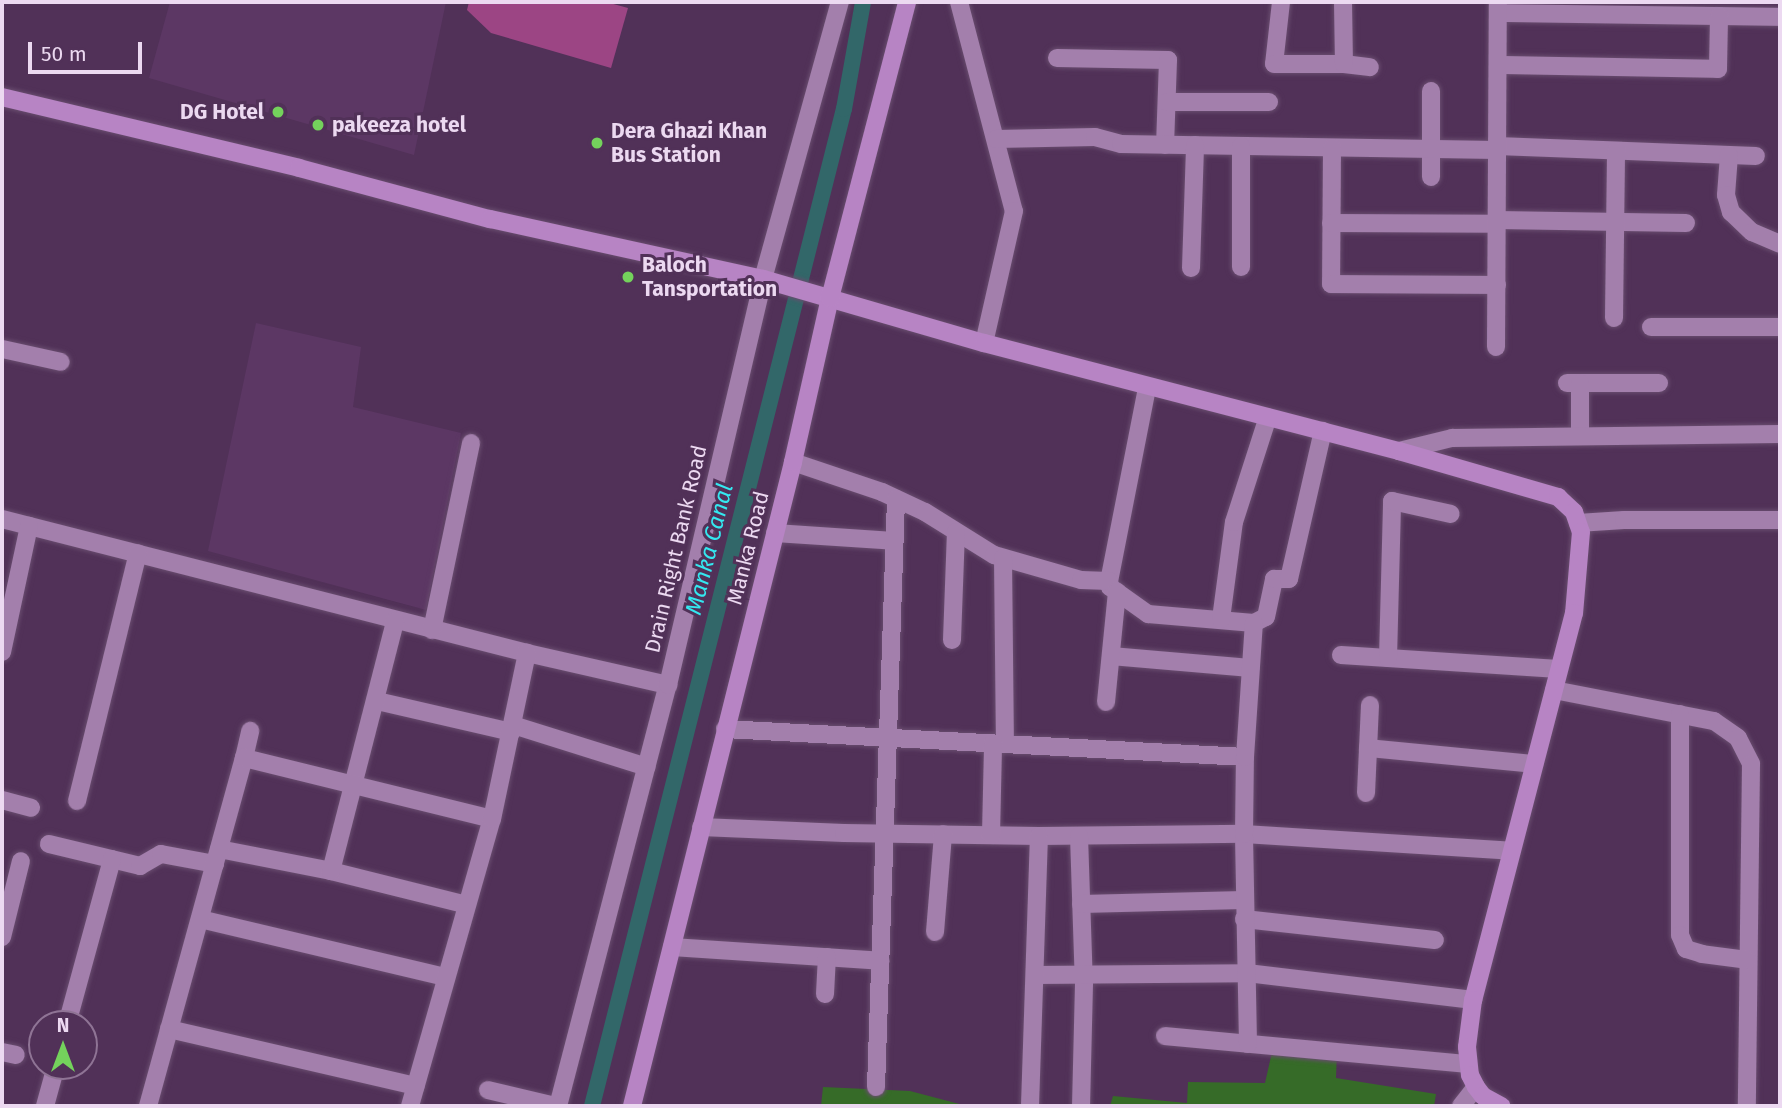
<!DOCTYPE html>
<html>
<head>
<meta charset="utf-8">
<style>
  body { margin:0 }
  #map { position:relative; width:1782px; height:1108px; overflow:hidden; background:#513158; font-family:"Fira Sans",sans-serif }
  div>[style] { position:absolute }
  .built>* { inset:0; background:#5c3764 }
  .green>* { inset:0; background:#366b28 }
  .canal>* { height:16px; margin:-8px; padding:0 8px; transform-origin:8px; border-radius:8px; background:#326769 }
  .building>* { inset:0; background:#9c4584 }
  .roads { filter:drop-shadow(0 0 2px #694d6f) drop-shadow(0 0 2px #694d6f) }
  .minor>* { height:18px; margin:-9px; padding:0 9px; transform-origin:9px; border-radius:9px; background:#a37fac }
  .major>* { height:18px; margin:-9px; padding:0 9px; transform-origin:9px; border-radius:9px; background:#b784c4 }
  .dots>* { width:19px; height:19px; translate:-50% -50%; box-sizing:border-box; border:4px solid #513158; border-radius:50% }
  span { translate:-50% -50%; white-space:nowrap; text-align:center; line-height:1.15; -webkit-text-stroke:6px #513158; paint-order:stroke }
  .poi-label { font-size:21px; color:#ecd9f1; font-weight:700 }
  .right { translate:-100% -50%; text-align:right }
  .left { translate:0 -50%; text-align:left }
  .street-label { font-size:21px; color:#ecd9f1 }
  .water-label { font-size:23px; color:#34e8f0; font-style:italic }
  .frame { position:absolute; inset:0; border:4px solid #ecd9f1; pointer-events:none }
  .north { position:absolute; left:28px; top:1010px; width:70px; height:70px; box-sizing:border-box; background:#513158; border:2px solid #8f7495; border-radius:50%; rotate:0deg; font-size:19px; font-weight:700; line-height:28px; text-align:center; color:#ecd9f1 }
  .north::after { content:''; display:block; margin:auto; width:24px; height:32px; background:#74d25c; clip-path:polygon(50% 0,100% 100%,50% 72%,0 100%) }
  .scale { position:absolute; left:28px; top:42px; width:114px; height:32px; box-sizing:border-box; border:4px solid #ecd9f1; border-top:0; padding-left:9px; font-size:21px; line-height:24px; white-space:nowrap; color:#ecd9f1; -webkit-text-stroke:5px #513158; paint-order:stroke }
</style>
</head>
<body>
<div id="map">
  <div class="built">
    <div style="clip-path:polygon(170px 2px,446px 2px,414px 155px,149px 78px)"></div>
    <div style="clip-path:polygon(256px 323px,361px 347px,353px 407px,461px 433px,426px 610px,208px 551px)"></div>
  </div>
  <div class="green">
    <div style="clip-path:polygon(1272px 1052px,1337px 1052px,1336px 1078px,1436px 1094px,1434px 1106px,1110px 1106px,1113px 1096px,1187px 1103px,1188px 1082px,1265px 1083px)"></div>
    <div style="clip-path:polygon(823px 1087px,910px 1091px,967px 1106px,821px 1106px)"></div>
  </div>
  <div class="canal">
    <div style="left:592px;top:1106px;width:1028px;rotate:-75.82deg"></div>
    <div style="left:844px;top:109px;width:109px;rotate:-79.9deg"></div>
  </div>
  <div class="building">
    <div style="clip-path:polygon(469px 2px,606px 2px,628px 8px,611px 68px,491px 33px,467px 10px)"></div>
  </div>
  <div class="roads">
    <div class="minor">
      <div style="left:959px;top:2px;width:216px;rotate:75.3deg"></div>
      <div style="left:1014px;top:211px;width:135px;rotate:102.8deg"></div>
      <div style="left:1281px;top:2px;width:62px;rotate:96.4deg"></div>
      <div style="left:1274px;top:64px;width:70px"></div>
      <div style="left:1344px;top:64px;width:26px;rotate:7deg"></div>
      <div style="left:1343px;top:2px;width:62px;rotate:89.1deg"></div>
      <div style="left:1498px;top:13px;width:282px;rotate:0.8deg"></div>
      <div style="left:1057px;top:58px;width:111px;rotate:1deg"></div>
      <div style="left:1168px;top:60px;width:85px;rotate:92deg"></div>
      <div style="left:1498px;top:65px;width:220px;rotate:1deg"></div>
      <div style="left:1718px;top:69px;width:53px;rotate:-88.9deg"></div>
      <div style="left:1431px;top:91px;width:86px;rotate:90deg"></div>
      <div style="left:1167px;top:102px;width:102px"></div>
      <div style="left:996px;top:139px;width:99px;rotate:-1.2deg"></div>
      <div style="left:1095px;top:137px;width:27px;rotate:15deg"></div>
      <div style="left:1121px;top:144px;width:376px;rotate:0.9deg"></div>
      <div style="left:1241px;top:146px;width:121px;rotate:90deg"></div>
      <div style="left:1497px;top:146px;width:259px;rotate:2.2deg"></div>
      <div style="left:1332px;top:148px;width:136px;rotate:90.4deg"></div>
      <div style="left:1331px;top:284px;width:166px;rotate:0.3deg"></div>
      <div style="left:1729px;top:155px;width:40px;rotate:94.3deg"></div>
      <div style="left:1726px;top:195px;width:18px;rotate:74deg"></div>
      <div style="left:1731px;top:212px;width:29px;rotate:44deg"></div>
      <div style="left:1752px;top:232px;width:30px;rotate:23deg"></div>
      <div style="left:1497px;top:220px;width:189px;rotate:0.9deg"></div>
      <div style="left:1331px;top:223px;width:166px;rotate:0.3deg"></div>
      <div style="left:1191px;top:268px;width:123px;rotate:-88.1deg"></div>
      <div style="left:1614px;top:318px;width:167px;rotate:-89.3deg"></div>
      <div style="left:1651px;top:327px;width:129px"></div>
      <div style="left:1496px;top:347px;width:345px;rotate:-89.7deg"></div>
      <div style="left:2px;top:349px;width:60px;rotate:12.4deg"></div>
      <div style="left:1567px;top:383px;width:92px"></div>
      <div style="left:1580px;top:383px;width:52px;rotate:90deg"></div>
      <div style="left:1147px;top:388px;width:197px;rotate:101.1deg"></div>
      <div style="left:1109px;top:581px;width:6px;rotate:81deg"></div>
      <div style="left:1110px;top:587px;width:47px;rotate:35.4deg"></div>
      <div style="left:1148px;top:614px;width:106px;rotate:4.9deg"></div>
      <div style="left:1254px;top:623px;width:13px;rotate:-27deg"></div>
      <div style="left:1266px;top:617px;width:39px;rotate:-78deg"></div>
      <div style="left:1274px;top:579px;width:15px"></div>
      <div style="left:1289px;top:579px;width:152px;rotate:-77.1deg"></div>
      <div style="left:1399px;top:451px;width:55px;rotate:-13.8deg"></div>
      <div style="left:1452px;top:438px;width:328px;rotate:-0.7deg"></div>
      <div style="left:793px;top:462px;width:94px;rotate:18.6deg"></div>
      <div style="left:882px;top:492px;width:47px;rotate:24.9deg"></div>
      <div style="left:925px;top:512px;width:81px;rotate:31.9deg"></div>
      <div style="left:994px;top:555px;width:91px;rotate:16deg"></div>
      <div style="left:1081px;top:580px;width:28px;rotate:2deg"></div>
      <div style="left:2px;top:519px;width:542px;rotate:14.32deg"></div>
      <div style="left:527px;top:653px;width:145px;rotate:12.8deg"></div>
      <div style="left:1578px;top:523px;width:46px;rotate:-3.7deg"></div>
      <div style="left:1624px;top:520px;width:156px"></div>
      <div style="left:775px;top:533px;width:119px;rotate:3.8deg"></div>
      <div style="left:1003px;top:558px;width:186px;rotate:89.4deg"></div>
      <div style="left:1221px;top:619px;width:98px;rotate:-82.4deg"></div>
      <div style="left:1234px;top:522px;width:110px;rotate:-72.1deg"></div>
      <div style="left:432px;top:630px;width:191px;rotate:-78.2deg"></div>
      <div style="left:952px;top:640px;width:108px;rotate:-87.9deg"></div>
      <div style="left:2px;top:652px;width:129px;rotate:-77.9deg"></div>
      <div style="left:1341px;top:655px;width:218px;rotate:3.7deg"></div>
      <div style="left:1111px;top:656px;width:140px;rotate:4.9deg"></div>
      <div style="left:1388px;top:658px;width:157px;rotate:-88.5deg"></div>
      <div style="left:1392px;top:501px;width:60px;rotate:12.4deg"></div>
      <div style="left:1554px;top:690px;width:163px;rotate:11deg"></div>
      <div style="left:1714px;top:721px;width:29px;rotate:35deg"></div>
      <div style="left:1738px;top:738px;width:29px;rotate:63deg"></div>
      <div style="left:1751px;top:764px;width:342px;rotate:90.7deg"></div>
      <div style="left:377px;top:701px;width:138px;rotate:13deg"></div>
      <div style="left:1106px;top:702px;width:111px;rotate:-84.3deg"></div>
      <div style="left:1680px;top:714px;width:221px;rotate:90deg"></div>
      <div style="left:1680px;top:935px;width:15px;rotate:67deg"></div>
      <div style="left:1686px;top:949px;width:17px;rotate:17deg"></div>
      <div style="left:1702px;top:954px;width:46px;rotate:7.4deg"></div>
      <div style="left:513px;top:725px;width:140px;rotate:17.4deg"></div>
      <div style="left:725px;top:729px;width:521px;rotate:3.08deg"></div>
      <div style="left:1368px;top:748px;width:167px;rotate:5.5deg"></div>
      <div style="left:244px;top:758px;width:28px;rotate:-77deg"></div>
      <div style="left:1366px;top:793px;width:88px;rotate:-87.4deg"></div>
      <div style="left:2px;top:800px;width:30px;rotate:15deg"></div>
      <div style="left:77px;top:801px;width:255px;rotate:-76.2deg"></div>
      <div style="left:701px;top:827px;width:143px;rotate:2.4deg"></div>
      <div style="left:844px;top:833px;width:195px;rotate:0.9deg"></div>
      <div style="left:1039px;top:836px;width:205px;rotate:-0.6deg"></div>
      <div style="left:1244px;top:834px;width:268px;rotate:3.6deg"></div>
      <div style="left:991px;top:835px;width:91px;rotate:-88.7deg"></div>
      <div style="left:1079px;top:836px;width:148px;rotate:88.1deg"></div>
      <div style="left:1084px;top:984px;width:122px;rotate:91.4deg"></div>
      <div style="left:49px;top:844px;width:94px;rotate:13.6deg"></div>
      <div style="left:140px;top:866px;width:24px;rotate:-30deg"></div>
      <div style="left:161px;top:854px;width:55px;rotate:10.5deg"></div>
      <div style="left:219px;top:849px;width:114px;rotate:11.1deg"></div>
      <div style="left:331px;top:871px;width:140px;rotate:14deg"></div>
      <div style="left:331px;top:871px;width:258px;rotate:-75.6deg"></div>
      <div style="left:1081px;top:904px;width:163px;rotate:-1.4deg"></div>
      <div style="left:200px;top:919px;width:253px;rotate:13.3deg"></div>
      <div style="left:1244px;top:919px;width:192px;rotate:6.3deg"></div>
      <div style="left:935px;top:932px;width:98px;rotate:-85.3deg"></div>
      <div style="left:2px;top:937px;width:78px;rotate:-76deg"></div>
      <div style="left:672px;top:947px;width:209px;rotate:3.8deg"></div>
      <div style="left:1035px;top:975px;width:212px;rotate:-0.5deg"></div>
      <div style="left:1247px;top:973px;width:228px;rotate:6.8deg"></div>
      <div style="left:825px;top:994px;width:37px;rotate:-87deg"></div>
      <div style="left:67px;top:1024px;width:171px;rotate:-74.7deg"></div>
      <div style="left:169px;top:1029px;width:253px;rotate:13deg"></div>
      <div style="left:1165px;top:1036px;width:304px;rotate:5.3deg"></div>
      <div style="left:1248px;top:1044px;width:210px;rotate:-91.1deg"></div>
      <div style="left:1244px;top:834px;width:77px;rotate:-89.3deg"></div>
      <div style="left:1245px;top:757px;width:134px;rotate:-86.2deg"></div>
      <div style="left:2px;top:1052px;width:14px;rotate:12deg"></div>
      <div style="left:876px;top:1087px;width:588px;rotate:-88.05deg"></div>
      <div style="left:488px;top:1090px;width:69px;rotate:13.4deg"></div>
      <div style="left:45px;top:1106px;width:41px;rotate:-74.6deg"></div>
      <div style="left:148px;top:1106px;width:361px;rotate:-74.6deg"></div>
      <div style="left:244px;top:758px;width:255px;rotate:13.8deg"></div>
      <div style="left:410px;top:1106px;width:298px;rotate:-74.1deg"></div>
      <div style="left:492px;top:819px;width:170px;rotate:-78.1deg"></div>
      <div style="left:558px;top:1106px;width:435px;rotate:-75.4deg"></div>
      <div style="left:668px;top:685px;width:417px;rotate:-76.8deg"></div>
      <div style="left:763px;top:279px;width:288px;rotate:-74.5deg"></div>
      <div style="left:1030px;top:1106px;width:270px;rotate:-88.1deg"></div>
      <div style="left:1461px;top:1106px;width:24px;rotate:-52deg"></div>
    </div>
    <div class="major">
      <div style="left:2px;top:97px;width:305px;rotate:13.4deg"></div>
      <div style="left:299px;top:168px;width:198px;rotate:15deg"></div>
      <div style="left:490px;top:219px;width:280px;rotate:12.4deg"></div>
      <div style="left:763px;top:279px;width:230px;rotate:16.2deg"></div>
      <div style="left:984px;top:343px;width:429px;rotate:14.6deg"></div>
      <div style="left:1399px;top:451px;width:166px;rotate:16.1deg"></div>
      <div style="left:1558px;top:497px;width:22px;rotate:43deg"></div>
      <div style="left:1574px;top:512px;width:21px;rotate:71deg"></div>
      <div style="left:1581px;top:532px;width:81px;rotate:94.9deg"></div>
      <div style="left:1574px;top:613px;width:400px;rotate:104.6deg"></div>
      <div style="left:1473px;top:1000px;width:47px;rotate:97.3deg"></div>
      <div style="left:1467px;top:1047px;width:28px;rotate:84deg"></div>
      <div style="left:1470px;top:1075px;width:13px;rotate:63deg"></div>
      <div style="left:1476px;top:1087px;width:11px;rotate:52deg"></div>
      <div style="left:1483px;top:1096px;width:21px;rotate:29deg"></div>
      <div style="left:632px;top:1106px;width:664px;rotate:-75.96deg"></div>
      <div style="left:793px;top:462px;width:168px;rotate:-77.3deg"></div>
      <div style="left:830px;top:298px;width:306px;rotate:-75.4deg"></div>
    </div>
  </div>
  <div class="dots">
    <div style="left:278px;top:112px;background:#74d25c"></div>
    <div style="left:318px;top:125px;background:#74d25c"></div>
    <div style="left:597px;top:143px;background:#74d25c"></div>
    <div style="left:628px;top:277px;background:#74d25c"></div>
  </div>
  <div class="poi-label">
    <span class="right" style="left:264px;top:112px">DG Hotel</span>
    <span class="left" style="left:332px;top:125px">pakeeza hotel</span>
    <span class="left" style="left:611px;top:143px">Dera Ghazi Khan<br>Bus Station</span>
    <span class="left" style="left:642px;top:277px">Baloch<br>Tansportation</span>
  </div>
  <div class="street-label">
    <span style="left:748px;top:548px;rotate:-76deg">Manka Road</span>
    <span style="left:676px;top:549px;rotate:-77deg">Drain Right Bank Road</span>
  </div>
  <div class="water-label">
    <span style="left:709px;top:549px;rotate:-76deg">Manka Canal</span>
  </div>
  <div class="frame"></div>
  <div class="north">N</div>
  <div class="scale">50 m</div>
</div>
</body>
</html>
